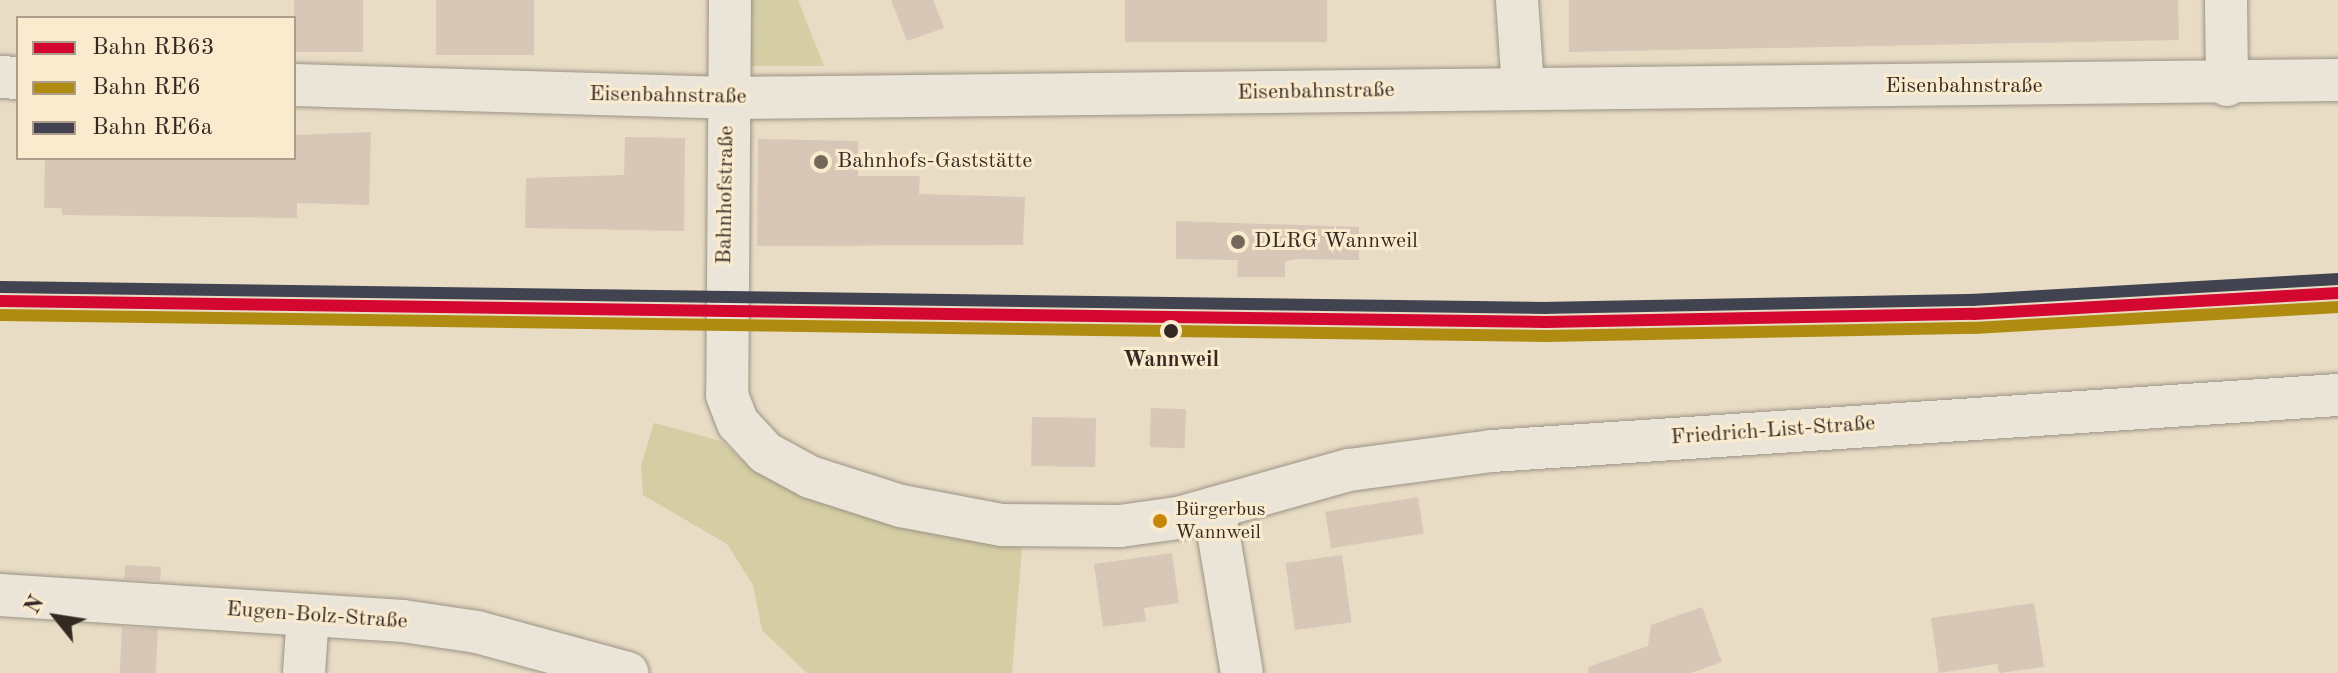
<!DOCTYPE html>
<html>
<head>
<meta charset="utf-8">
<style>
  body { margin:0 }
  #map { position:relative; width:2338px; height:673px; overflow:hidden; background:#e8dcc4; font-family:"Old Standard TT",serif }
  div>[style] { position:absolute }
  .green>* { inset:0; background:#d5cda3 }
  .building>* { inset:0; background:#d8c7b7; transform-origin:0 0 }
  .roads { filter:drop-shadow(0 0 2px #9b9385) drop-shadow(0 0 2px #9b9385) }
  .minor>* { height:42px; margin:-21px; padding:0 21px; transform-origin:21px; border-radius:21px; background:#ebe5d9 }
  .rail-1>* { height:12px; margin:-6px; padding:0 6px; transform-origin:6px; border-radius:6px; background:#d30730 }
  .rail-2>* { height:12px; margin:-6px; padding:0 6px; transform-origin:6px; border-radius:6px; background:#af8b11 }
  .rail-3>* { height:12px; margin:-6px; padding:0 6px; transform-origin:6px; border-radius:6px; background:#424351 }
  .dots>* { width:22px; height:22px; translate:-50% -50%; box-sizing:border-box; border:4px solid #faebcf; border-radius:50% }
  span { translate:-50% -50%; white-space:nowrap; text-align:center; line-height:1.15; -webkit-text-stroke:6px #faebcf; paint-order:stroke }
  .bus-label { font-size:20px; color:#352923 }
  .left { translate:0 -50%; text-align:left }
  .street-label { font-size:22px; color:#352923 }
  .poi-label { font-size:22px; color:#352923 }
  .stop-label { font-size:22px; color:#352923; font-weight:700 }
  .legend { position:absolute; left:16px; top:16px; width:280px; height:144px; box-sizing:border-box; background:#faebcf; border:2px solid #ab9d8a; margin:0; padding:10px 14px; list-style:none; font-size:24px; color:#352923 }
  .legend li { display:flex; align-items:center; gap:16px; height:40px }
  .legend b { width:40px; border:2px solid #ab9d8a }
  .north { position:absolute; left:16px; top:577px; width:80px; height:80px; -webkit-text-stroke:6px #faebcf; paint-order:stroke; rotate:300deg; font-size:22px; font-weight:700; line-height:32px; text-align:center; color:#352923 }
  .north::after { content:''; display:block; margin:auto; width:28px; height:36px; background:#352923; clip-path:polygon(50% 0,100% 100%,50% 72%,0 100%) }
</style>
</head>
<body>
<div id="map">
  <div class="green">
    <div style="clip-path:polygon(749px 0,798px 0,824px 66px,747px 66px)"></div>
    <div style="clip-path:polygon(654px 423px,721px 441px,754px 471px,822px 502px,1022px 548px,1012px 673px,807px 673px,762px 630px,753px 585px,727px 544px,643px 495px,641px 465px)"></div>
  </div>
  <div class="building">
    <div style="left:294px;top:0;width:69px;height:52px"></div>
    <div style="left:436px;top:0;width:98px;height:55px"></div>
    <div style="clip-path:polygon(891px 0,933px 0,944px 28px,907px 41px)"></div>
    <div style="left:1125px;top:0;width:202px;height:42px"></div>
    <div style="clip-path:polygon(1569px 0,2178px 0,2179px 40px,1569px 52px)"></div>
    <div style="clip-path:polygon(371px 132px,369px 205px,297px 203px,297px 218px,62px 215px,62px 208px,44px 208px,45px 158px,294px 158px,294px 135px)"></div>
    <div style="clip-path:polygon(625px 137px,685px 138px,684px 231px,525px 228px,526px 178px,624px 175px)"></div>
    <div style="clip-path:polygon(758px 139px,858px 141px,858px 176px,920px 176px,919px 194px,1025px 197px,1023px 245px,757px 246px)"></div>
    <div style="clip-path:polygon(1176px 221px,1359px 227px,1359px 260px,1299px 259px,1285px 261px,1285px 277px,1237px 277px,1238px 260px,1176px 259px)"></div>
    <div style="left:1151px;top:408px;width:35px;height:39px;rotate:2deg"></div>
    <div style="left:1032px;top:417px;width:64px;height:49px;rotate:1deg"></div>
    <div style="left:1418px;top:497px;width:37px;height:94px;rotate:81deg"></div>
    <div style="clip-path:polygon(1172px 553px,1179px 603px,1144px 608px,1146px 621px,1103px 627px,1094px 564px)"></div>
    <div style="left:1342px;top:555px;width:68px;height:57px;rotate:82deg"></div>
    <div style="left:125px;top:565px;width:36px;height:14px;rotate:3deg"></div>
    <div style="clip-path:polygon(2034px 603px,2044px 667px,1999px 673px,1997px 664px,1939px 673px,1931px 618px)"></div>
    <div style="clip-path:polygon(1702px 607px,1722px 662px,1691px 673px,1589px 673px,1588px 667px,1648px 646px,1651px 625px)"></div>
    <div style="left:122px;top:627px;width:36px;height:46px;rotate:3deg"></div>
  </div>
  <div class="roads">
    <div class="minor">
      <div style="left:730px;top:0;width:395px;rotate:90.4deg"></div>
      <div style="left:727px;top:395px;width:30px;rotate:69deg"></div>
      <div style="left:738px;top:423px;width:41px;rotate:47deg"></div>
      <div style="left:766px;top:453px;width:50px;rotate:28.6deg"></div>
      <div style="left:810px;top:477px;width:96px;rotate:17.7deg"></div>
      <div style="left:901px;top:506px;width:103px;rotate:10.7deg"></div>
      <div style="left:1002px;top:525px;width:118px;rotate:0.5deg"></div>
      <div style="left:1120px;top:526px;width:59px;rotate:-7.9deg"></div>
      <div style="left:1178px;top:518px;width:178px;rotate:-15.7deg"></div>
      <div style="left:1349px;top:470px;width:144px;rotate:-7.6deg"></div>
      <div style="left:1492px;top:451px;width:848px;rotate:-3.79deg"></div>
      <div style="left:1517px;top:0;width:89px;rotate:86.1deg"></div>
      <div style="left:2226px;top:0;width:85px;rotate:89.3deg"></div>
      <div style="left:0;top:77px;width:18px;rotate:3deg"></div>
      <div style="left:294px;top:85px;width:434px;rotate:1.7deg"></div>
      <div style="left:728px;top:98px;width:1610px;rotate:-0.64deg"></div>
      <div style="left:1214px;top:508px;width:167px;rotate:80.4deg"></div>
      <div style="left:0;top:595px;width:404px;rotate:3.7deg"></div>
      <div style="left:403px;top:621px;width:75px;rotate:8.5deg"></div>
      <div style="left:477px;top:632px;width:156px;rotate:15.2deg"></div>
      <div style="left:304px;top:673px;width:58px;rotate:-86.1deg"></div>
    </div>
  </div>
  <div class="rail-1">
    <div style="left:0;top:301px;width:1546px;rotate:0.78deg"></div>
    <div style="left:1546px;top:322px;width:428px;rotate:-1.1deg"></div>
    <div style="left:1974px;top:314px;width:365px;rotate:-3.3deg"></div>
  </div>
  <div class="rail-2">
    <div style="left:0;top:315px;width:1546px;rotate:0.78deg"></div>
    <div style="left:1546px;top:336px;width:428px;rotate:-1.1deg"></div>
    <div style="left:1974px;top:328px;width:365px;rotate:-3.3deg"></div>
  </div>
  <div class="rail-3">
    <div style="left:0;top:287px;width:1546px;rotate:0.78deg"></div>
    <div style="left:1546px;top:308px;width:427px;rotate:-1.1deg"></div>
    <div style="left:1973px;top:300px;width:365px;rotate:-3.3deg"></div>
  </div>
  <div class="dots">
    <div style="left:821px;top:162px;background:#74685b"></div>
    <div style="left:1238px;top:242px;background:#74685b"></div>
    <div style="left:1171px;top:331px;background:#352923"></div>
    <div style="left:1160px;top:521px;background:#c68709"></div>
  </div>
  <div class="bus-label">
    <span class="left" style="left:1175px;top:522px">Bürgerbus<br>Wannweil</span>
  </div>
  <div class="street-label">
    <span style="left:1964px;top:87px">Eisenbahnstraße</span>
    <span style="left:1316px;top:92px;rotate:-1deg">Eisenbahnstraße</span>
    <span style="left:668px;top:96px;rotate:1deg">Eisenbahnstraße</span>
    <span style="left:726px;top:195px;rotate:-89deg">Bahnhofstraße</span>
    <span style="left:1773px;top:431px;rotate:-4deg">Friedrich-List-Straße</span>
    <span style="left:317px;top:616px;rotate:4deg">Eugen-Bolz-Straße</span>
  </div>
  <div class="poi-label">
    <span class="left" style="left:837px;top:162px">Bahnhofs-Gaststätte</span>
    <span class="left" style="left:1254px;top:242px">DLRG Wannweil</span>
  </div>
  <div class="stop-label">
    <span style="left:1171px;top:361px">Wannweil</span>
  </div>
  <ul class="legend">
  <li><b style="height:10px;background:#d30730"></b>Bahn RB63</li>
  <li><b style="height:10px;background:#af8b11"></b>Bahn RE6</li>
  <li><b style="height:10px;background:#424351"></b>Bahn RE6a</li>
  </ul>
  <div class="north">N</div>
</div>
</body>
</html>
